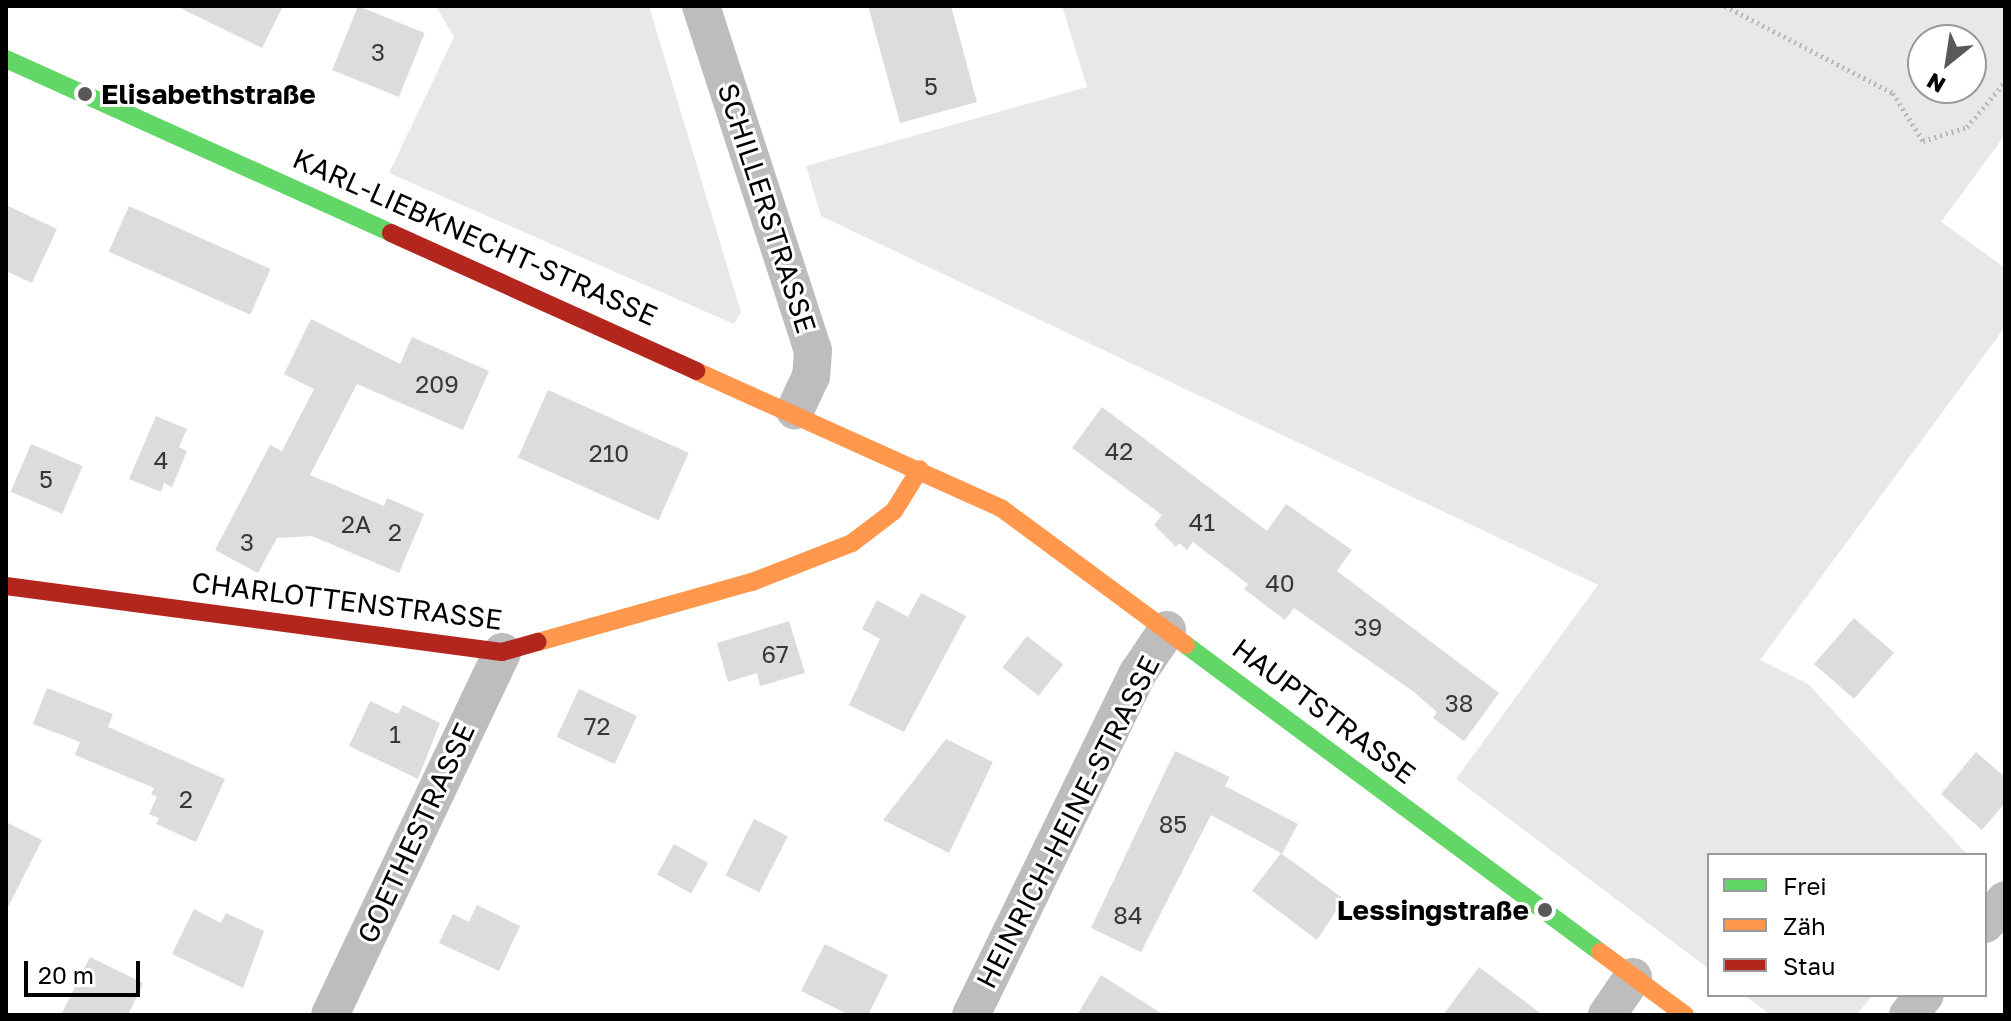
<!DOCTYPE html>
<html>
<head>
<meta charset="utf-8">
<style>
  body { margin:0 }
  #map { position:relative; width:2011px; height:1021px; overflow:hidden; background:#fff; font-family:"Golos Text",sans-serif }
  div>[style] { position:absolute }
  .green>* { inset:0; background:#e8e8e8 }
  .building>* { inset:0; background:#dcdcdc; transform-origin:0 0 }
  .path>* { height:5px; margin-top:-2.5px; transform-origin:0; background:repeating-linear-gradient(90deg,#b8b8b8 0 2px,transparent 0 6px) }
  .street>* { height:38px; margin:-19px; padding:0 19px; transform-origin:19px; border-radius:19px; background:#bdbdbd }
  .fast>* { height:18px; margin:-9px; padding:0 9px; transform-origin:9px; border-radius:9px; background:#63d668 }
  .slow>* { height:18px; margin:-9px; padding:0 9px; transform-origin:9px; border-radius:9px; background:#ff974d }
  .jam>* { height:18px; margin:-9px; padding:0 9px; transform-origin:9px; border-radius:9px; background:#b3261e }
  .dots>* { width:22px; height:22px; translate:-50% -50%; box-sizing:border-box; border:4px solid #fff; border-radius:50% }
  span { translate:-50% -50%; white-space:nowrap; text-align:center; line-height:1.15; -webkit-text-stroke:6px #fff; paint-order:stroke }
  .number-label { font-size:24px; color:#373737 }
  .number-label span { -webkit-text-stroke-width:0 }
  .poi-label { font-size:28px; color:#000; font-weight:700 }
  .left { translate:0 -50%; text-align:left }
  .right { translate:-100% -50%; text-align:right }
  .street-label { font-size:28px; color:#000 }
  .frame { position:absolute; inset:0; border:8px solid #000; pointer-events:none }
  .legend { position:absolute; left:1707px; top:853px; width:280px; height:144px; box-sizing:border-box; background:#fff; border:2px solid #999; margin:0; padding:10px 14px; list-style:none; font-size:24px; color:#000 }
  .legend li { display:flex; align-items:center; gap:16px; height:40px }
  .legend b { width:40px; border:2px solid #999 }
  .north { position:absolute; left:1907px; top:24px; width:80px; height:80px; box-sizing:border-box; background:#fff; border:2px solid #999; border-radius:50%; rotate:210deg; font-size:22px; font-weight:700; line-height:32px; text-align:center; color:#000 }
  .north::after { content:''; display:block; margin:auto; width:28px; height:36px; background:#595959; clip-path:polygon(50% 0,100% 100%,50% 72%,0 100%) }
  .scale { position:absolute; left:24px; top:961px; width:116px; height:36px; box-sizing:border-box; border:4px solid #000; border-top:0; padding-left:10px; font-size:24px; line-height:28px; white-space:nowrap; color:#000; -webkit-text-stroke:6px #fff; paint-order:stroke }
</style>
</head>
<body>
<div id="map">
  <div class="green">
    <div style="clip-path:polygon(436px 6px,649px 6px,741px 312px,734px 324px,389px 173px,454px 37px)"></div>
    <div style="clip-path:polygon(evenodd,1062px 6px,2005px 6px,2005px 135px,1941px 222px,2005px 268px,2005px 327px,1760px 660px,1808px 684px,1968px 855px,1709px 855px,1709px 969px,1456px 779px,1598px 585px,821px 216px,806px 166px,1087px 87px,1062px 6px,1923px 40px,1971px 40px,1971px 88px,1923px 88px,1923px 40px)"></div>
    <div style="clip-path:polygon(1744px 995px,1873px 995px,1856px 1015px,1771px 1015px)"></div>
  </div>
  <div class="building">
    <div style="clip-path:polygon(176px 6px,283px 6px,262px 48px)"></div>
    <div style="left:358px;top:6px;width:72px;height:69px;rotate:22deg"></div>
    <div style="clip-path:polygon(868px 6px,951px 6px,977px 102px,900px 123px)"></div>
    <div style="clip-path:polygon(6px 205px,57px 229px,32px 283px,6px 271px)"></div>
    <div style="left:129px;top:206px;width:155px;height:50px;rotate:24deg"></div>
    <div style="clip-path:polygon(311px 319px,400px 364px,412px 337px,489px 371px,463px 430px,357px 384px,310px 475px,384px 506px,387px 498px,424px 514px,399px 573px,312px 536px,277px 538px,258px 573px,215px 550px,270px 445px,282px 451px,314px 389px,284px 374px)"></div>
    <div style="left:548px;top:390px;width:154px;height:74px;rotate:24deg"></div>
    <div style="clip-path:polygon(1102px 407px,1267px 531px,1286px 504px,1352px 550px,1337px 571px,1499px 693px,1464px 741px,1433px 718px,1437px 712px,1414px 692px,1294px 608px,1285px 620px,1244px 589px,1248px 584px,1193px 542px,1187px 550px,1179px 543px,1176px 547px,1154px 525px,1162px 515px,1072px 448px)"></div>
    <div style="clip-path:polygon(156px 416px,187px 429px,179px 447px,187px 451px,172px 487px,164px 483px,161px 492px,129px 479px)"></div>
    <div style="left:31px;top:444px;width:56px;height:52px;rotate:23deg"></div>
    <div style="clip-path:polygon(921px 593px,966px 616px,904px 732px,849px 705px,880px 639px,862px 629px,877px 600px,908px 617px)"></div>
    <div style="left:1854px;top:618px;width:53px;height:61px;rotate:41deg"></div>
    <div style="clip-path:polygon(789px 621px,805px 673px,760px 686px,757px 673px,728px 682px,717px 643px)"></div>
    <div style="left:1027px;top:636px;width:46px;height:40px;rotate:38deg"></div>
    <div style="clip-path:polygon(47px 688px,113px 714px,108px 727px,225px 779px,196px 842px,156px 824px,159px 818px,149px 814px,157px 797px,151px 794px,154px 788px,75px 755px,80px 742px,33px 724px)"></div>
    <div style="left:579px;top:689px;width:64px;height:53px;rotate:25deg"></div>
    <div style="clip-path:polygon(370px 701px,398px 714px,403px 705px,440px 723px,418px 779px,349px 746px)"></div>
    <div style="clip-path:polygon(946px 739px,993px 762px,949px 853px,883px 820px)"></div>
    <div style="clip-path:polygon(1175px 751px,1230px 777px,1225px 786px,1298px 824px,1282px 854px,1344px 899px,1317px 940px,1252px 891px,1281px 853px,1211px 815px,1141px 952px,1091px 928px)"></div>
    <div style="clip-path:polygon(1976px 752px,2005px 777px,2005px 803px,1982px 830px,1941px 794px)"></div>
    <div style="left:754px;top:819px;width:38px;height:63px;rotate:27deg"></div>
    <div style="clip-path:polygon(6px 822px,42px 840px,6px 911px)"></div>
    <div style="left:674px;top:844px;width:39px;height:35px;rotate:29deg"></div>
    <div style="clip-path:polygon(477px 905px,520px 926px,499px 971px,439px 943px,453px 914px,469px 922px)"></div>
    <div style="clip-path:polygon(194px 909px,221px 923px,226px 913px,264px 931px,243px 988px,172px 954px)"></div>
    <div style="clip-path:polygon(825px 944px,888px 975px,868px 1015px,849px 1015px,801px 991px)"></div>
    <div style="clip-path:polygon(90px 957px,143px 983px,128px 1015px,61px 1015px)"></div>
    <div style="clip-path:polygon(1479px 967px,1543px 1015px,1443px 1015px)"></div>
    <div style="clip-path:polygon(1101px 975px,1164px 1015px,1077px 1015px)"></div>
  </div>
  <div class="path">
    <div style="left:1725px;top:6px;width:189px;rotate:27.4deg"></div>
    <div style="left:1893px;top:93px;width:57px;rotate:58deg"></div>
    <div style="left:1923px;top:141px;width:46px;rotate:-17.7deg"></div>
    <div style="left:1967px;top:127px;width:59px;rotate:-49.8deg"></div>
  </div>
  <div class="street">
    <div style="left:701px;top:6px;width:362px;rotate:72deg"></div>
    <div style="left:813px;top:350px;width:26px;rotate:94deg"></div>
    <div style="left:811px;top:376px;width:38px;rotate:115deg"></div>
    <div style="left:1985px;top:924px;width:31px;rotate:-50deg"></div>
    <div style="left:330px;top:1015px;width:402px;rotate:-64.6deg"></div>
    <div style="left:971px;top:1015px;width:381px;rotate:-64deg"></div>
    <div style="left:1138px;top:673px;width:52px;rotate:-56deg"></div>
    <div style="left:1607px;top:1015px;width:46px;rotate:-55.6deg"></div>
    <div style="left:1908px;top:1015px;width:26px;rotate:-50deg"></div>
  </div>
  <div class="fast">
    <div style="left:6px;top:59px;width:422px;rotate:24.3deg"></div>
    <div style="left:1186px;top:645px;width:515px;rotate:36.56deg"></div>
  </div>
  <div class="slow">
    <div style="left:696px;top:371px;width:334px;rotate:24.2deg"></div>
    <div style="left:1001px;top:508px;width:230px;rotate:36.5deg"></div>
    <div style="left:538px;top:642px;width:222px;rotate:-15.7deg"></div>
    <div style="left:752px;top:582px;width:107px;rotate:-21.3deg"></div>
    <div style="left:852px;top:543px;width:53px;rotate:-37.3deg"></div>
    <div style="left:894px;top:511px;width:49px;rotate:-58.2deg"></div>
    <div style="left:1600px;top:952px;width:106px;rotate:36.5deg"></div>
  </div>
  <div class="jam">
    <div style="left:391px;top:233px;width:335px;rotate:24.3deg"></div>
    <div style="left:6px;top:586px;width:500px;rotate:7.58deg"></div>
    <div style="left:502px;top:652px;width:37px;rotate:-16deg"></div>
  </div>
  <div class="dots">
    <div style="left:85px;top:94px;background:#595959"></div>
    <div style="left:1545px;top:910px;background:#595959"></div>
  </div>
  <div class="number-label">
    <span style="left:378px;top:52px">3</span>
    <span style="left:931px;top:86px">5</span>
    <span style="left:437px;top:384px">209</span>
    <span style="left:1119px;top:451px">42</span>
    <span style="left:609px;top:453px">210</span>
    <span style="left:161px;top:460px">4</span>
    <span style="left:46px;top:479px">5</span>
    <span style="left:1202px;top:522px">41</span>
    <span style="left:356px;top:524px">2A</span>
    <span style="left:395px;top:532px">2</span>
    <span style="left:247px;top:542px">3</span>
    <span style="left:1280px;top:583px">40</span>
    <span style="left:1368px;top:627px">39</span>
    <span style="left:775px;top:654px">67</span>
    <span style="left:1459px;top:703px">38</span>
    <span style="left:597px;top:726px">72</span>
    <span style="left:395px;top:734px">1</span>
    <span style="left:186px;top:799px">2</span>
    <span style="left:1173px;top:824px">85</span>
    <span style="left:1128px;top:915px">84</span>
  </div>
  <div class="poi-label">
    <span class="left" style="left:101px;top:94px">Elisabethstraße</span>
    <span class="right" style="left:1529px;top:910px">Lessingstraße</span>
  </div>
  <div class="street-label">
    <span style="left:767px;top:208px;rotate:72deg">SCHILLERSTRASSE</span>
    <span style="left:475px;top:237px;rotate:24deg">KARL-LIEBKNECHT-STRASSE</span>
    <span style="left:347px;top:601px;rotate:7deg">CHARLOTTENSTRASSE</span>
    <span style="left:1324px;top:711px;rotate:37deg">HAUPTSTRASSE</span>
    <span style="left:1068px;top:822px;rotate:-63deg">HEINRICH-HEINE-STRASSE</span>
    <span style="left:416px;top:833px;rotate:-65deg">GOETHESTRASSE</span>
  </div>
  <div class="frame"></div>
  <ul class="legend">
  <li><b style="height:10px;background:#63d668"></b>Frei</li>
  <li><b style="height:10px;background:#ff974d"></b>Zäh</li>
  <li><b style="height:10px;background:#b3261e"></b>Stau</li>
  </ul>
  <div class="north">N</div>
  <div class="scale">20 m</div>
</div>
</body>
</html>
